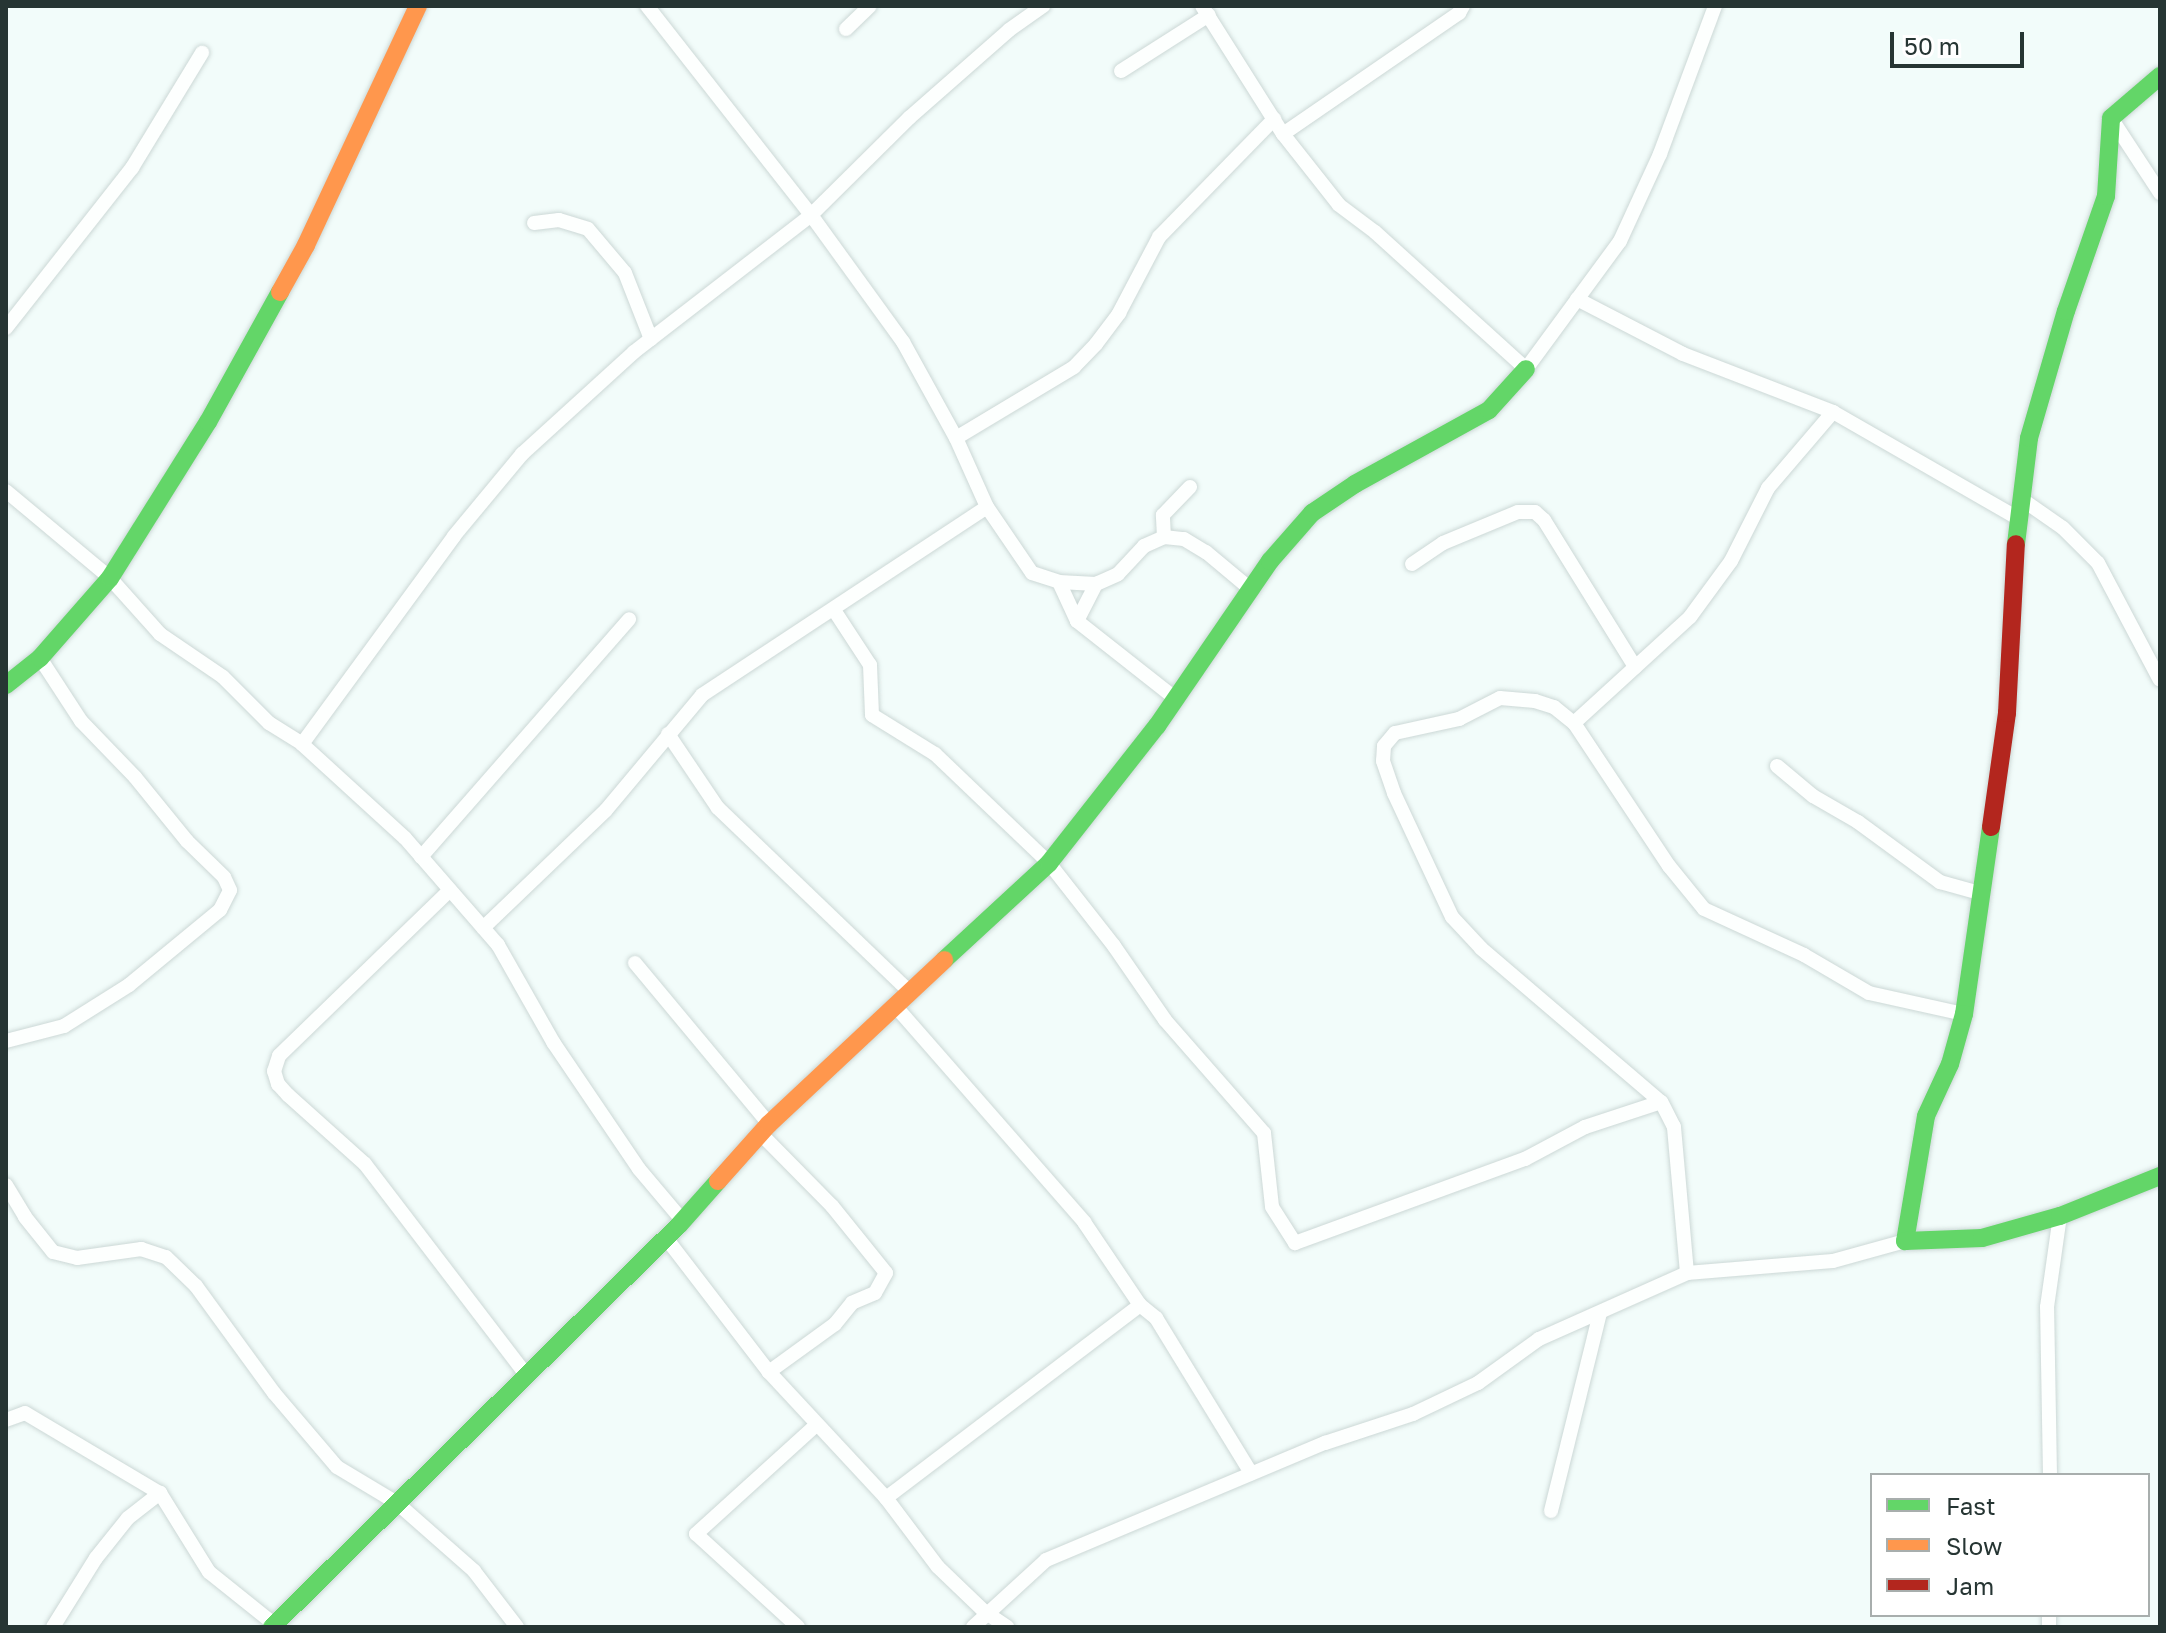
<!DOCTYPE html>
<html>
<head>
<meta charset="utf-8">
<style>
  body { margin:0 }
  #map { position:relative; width:2166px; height:1633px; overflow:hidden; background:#f2fcfa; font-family:"Golos Text",sans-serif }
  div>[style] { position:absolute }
  .roads { filter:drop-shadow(0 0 2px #ccd8d6) drop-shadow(0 0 2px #ccd8d6) }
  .street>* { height:14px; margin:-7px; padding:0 7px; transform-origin:7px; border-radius:7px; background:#fdfffe }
  .fast>* { height:18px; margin:-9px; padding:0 9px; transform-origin:9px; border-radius:9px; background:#63d668 }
  .slow>* { height:18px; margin:-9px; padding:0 9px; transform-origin:9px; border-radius:9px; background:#ff974d }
  .jam>* { height:18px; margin:-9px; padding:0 9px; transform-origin:9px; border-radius:9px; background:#b3261e }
  span { translate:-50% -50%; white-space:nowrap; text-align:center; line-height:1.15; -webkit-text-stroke:8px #fff; paint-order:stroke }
  .frame { position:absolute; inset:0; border:8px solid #263533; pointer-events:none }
  .legend { position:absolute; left:1870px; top:1473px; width:280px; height:144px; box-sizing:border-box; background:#fff; border:2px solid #a8aead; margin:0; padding:10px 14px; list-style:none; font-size:24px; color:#263533 }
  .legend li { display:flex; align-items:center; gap:16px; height:40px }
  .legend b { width:40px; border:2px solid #a8aead }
  .scale { position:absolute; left:1890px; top:32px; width:134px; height:36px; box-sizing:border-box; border:4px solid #263533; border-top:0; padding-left:10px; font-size:24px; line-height:28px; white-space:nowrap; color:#263533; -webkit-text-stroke:6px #fff; paint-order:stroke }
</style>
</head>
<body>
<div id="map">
  <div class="roads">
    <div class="street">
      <div style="left:1202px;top:6px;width:151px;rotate:57.7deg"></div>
      <div style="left:1283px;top:134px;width:90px;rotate:51.7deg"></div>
      <div style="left:1339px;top:205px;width:45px;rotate:36.9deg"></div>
      <div style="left:1375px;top:232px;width:204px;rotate:42.2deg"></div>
      <div style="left:1526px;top:369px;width:159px;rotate:-53.7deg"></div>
      <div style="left:1620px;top:241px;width:96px;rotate:-65.3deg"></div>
      <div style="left:1660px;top:154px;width:158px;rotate:-69.6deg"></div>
      <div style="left:846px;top:29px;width:33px;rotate:-44deg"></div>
      <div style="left:1121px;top:71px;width:104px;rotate:-32.5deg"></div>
      <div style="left:2111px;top:118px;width:90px;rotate:56.8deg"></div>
      <div style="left:1283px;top:134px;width:214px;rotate:-34.5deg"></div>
      <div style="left:1459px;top:13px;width:8px;rotate:-60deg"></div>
      <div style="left:534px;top:223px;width:25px;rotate:-7deg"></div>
      <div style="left:559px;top:220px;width:30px;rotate:17deg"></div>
      <div style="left:588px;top:229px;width:57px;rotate:49.9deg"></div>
      <div style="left:625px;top:273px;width:71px;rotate:68.5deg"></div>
      <div style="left:1577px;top:299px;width:119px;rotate:27.4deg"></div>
      <div style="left:1683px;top:354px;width:161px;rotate:21.1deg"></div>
      <div style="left:1833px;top:412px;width:212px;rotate:29.9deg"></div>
      <div style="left:6px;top:328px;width:204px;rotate:-51.8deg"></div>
      <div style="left:132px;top:168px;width:135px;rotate:-58.7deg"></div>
      <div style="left:956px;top:438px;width:138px;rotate:-31deg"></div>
      <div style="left:1074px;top:367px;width:32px;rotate:-46deg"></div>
      <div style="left:1096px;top:344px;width:39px;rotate:-53deg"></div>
      <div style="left:1119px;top:313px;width:86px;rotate:-62.2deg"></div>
      <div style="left:1159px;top:237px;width:165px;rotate:-45.7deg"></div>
      <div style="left:6px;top:491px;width:136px;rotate:39.9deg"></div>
      <div style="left:110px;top:578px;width:75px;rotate:48.2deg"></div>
      <div style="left:160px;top:634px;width:76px;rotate:34.3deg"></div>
      <div style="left:223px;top:677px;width:65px;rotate:45deg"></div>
      <div style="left:269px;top:723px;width:39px;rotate:32deg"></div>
      <div style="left:302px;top:744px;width:139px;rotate:42.4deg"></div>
      <div style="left:405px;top:838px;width:142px;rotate:49deg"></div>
      <div style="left:498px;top:945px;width:112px;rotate:60.4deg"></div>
      <div style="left:553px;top:1042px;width:153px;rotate:55.9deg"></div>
      <div style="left:639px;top:1169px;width:68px;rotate:49.8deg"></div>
      <div style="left:2020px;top:498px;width:52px;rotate:34.9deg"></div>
      <div style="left:2063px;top:528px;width:49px;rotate:45deg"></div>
      <div style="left:2098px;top:563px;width:132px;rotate:62.1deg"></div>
      <div style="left:987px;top:507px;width:80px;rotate:55.7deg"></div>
      <div style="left:1032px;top:573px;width:28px;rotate:18deg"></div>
      <div style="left:1059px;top:582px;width:37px;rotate:3deg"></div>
      <div style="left:1096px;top:584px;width:24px;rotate:-24deg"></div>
      <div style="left:1118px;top:574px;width:38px;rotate:-47deg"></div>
      <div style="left:1144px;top:546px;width:22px;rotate:-24deg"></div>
      <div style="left:1164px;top:537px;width:20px;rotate:6deg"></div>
      <div style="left:1184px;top:539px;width:26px;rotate:31deg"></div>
      <div style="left:1206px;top:552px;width:56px;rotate:39.9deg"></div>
      <div style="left:1164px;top:537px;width:22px;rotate:-93deg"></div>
      <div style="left:1163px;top:515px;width:39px;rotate:-46deg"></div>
      <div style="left:1412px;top:564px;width:37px;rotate:-34deg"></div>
      <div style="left:1443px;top:543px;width:81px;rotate:-22.5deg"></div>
      <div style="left:1518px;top:512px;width:17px"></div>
      <div style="left:1535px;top:512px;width:12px;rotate:42deg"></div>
      <div style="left:1544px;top:520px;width:173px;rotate:58.2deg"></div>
      <div style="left:1059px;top:582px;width:43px;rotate:65.2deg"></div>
      <div style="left:1077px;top:621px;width:126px;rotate:38.2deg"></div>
      <div style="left:834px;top:610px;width:66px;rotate:56.8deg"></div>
      <div style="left:870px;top:665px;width:50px;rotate:87.7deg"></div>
      <div style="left:872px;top:715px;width:74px;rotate:31.8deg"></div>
      <div style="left:935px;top:754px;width:158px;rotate:43.7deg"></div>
      <div style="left:1049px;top:863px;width:105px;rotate:51.9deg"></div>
      <div style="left:1114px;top:946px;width:90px;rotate:55.4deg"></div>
      <div style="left:1165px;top:1020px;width:150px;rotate:48.8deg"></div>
      <div style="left:1264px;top:1133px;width:74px;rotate:83.8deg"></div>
      <div style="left:1272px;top:1207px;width:43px;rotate:57.4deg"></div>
      <div style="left:1295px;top:1243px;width:245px;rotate:-20.1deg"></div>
      <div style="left:1525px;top:1159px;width:68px;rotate:-28.1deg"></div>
      <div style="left:1585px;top:1127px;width:80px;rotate:-18.2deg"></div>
      <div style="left:1077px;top:621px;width:42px;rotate:-62.8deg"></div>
      <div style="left:1574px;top:723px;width:157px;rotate:-42.4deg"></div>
      <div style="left:1690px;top:617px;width:69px;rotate:-53.8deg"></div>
      <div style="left:1731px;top:561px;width:82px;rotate:-63.1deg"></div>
      <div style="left:1768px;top:488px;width:100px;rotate:-49.5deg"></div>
      <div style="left:668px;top:734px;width:89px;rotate:56deg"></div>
      <div style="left:718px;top:808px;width:266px;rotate:43.8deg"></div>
      <div style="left:302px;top:744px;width:258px;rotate:-53.8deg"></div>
      <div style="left:454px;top:536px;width:107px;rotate:-50.3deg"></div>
      <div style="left:522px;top:454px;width:151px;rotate:-42.3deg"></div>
      <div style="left:634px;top:352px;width:224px;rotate:-37.7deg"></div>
      <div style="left:811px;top:215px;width:138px;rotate:-44.7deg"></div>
      <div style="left:909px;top:118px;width:133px;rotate:-41.3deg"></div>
      <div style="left:1009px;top:30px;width:42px;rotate:-35.2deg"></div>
      <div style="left:1777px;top:766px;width:47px;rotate:39.8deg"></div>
      <div style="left:1813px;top:796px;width:52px;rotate:30deg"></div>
      <div style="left:1858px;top:822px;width:102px;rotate:36.2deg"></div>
      <div style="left:1940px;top:882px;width:41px;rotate:15.4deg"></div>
      <div style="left:421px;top:857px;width:316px;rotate:-48.8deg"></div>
      <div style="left:450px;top:890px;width:238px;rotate:135.9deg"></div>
      <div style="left:279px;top:1056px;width:16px;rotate:108deg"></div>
      <div style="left:274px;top:1071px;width:14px;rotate:73deg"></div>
      <div style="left:278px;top:1084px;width:15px;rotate:48deg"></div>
      <div style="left:288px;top:1095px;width:103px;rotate:41.9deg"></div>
      <div style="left:365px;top:1164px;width:263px;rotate:52.6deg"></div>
      <div style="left:483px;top:928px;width:170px;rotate:-43.8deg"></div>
      <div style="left:606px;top:810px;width:150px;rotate:-50.1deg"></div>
      <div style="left:702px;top:695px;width:341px;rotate:-33.4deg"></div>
      <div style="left:987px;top:507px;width:76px;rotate:-114.2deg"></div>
      <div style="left:956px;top:438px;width:110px;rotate:-118.9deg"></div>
      <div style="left:903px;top:342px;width:157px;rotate:-125.9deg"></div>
      <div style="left:811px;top:215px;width:266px;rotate:-128.1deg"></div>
      <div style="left:635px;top:963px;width:209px;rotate:50.2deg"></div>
      <div style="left:896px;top:1007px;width:286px;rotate:48.8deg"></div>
      <div style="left:1084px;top:1222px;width:100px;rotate:56deg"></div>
      <div style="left:1140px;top:1305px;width:21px;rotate:39deg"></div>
      <div style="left:1156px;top:1318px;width:182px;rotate:58.5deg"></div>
      <div style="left:6px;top:1041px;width:60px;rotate:-14.5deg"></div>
      <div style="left:64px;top:1026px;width:77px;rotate:-32.2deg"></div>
      <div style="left:129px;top:985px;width:118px;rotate:-39.5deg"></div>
      <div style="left:220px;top:910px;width:22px;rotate:-63deg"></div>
      <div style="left:230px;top:890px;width:14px;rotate:-115deg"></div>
      <div style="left:224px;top:877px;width:52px;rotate:-135.8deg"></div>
      <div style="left:187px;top:841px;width:82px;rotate:-129.1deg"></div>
      <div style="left:135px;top:777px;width:78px;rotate:-134deg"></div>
      <div style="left:81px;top:721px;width:75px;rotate:-123.1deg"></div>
      <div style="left:760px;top:1133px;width:103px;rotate:45.4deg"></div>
      <div style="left:832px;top:1206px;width:86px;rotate:51.1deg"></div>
      <div style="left:886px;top:1273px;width:23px;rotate:119deg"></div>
      <div style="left:875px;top:1293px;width:25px;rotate:157deg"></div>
      <div style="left:852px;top:1303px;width:27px;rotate:129deg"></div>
      <div style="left:835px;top:1324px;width:82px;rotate:144deg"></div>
      <div style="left:6px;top:1185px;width:37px;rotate:59deg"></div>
      <div style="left:25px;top:1217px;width:45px;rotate:51.3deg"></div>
      <div style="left:53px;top:1252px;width:25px;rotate:14deg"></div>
      <div style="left:77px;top:1258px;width:65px;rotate:-8deg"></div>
      <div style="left:141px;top:1249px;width:26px;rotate:18deg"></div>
      <div style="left:166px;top:1257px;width:42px;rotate:44deg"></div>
      <div style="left:196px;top:1286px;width:132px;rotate:53.9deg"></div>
      <div style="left:274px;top:1393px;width:97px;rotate:49.6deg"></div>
      <div style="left:337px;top:1467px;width:70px;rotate:31deg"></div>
      <div style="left:397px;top:1503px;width:103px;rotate:41.4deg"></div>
      <div style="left:474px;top:1571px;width:71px;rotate:52.5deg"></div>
      <div style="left:666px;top:1238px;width:169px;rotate:52.5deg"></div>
      <div style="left:769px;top:1372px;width:172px;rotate:47.1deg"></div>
      <div style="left:886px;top:1498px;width:86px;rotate:53deg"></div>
      <div style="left:938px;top:1567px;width:65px;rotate:43.8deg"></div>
      <div style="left:985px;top:1612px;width:27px;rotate:34deg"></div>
      <div style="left:1687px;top:1273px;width:147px;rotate:-95.1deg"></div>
      <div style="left:1674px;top:1127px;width:28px;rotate:-117deg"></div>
      <div style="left:1661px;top:1102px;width:237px;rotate:-139.5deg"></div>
      <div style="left:1481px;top:948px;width:42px;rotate:-133.1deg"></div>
      <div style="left:1452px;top:917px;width:137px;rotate:-115.1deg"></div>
      <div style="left:1394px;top:793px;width:34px;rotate:-109deg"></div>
      <div style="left:1383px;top:761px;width:15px;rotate:-86deg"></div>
      <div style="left:1384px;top:746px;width:17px;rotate:-50deg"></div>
      <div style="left:1395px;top:733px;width:66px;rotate:-12.3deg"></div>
      <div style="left:1459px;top:719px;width:46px;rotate:-27.1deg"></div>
      <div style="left:1500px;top:698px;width:35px;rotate:5deg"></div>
      <div style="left:1535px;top:701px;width:20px;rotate:18deg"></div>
      <div style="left:1554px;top:707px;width:26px;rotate:39deg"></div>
      <div style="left:1574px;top:723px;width:172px;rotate:56.4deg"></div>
      <div style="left:1669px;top:866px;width:55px;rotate:50.9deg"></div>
      <div style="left:1704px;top:909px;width:110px;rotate:24.7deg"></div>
      <div style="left:1804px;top:955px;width:75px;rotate:30.3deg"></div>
      <div style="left:1869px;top:993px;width:97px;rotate:12.5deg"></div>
      <div style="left:6px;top:1420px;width:20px;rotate:-20deg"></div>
      <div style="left:25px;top:1413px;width:157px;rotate:30.7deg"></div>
      <div style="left:160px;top:1493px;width:93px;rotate:58.2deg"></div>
      <div style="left:209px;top:1572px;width:83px;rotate:38.7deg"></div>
      <div style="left:2050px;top:1475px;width:168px;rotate:-91deg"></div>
      <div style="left:2047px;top:1307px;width:92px;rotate:-81.9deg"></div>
      <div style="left:886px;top:1498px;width:319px;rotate:-37.2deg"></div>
      <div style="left:1551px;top:1511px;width:204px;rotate:-76.1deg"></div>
      <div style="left:53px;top:1627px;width:81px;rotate:-58.1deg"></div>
      <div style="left:96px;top:1558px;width:51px;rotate:-51.3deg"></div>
      <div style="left:128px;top:1518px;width:41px;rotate:-38deg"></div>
      <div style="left:798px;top:1627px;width:138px;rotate:-137.6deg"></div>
      <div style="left:696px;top:1534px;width:162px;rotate:-42.2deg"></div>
      <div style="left:973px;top:1627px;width:99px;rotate:-42.5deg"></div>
      <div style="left:1046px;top:1560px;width:303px;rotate:-22.8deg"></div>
      <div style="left:1325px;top:1443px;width:93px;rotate:-18.2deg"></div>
      <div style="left:1413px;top:1414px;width:72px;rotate:-25.5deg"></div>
      <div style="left:1478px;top:1383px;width:75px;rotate:-35.8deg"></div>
      <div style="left:1539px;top:1339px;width:162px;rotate:-24deg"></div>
      <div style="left:1687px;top:1273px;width:146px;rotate:-4.7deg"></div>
      <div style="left:1833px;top:1261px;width:75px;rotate:-15.5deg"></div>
      <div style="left:2049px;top:1627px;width:12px;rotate:-90deg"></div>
    </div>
    <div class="fast">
      <div style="left:2016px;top:544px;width:107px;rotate:-83deg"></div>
      <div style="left:2029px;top:438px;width:132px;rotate:-73.8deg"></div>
      <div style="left:2066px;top:311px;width:122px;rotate:-70.8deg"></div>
      <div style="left:2106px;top:196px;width:78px;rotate:-86.3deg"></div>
      <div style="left:2111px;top:118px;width:65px;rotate:-40.6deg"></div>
      <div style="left:6px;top:685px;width:43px;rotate:-38.5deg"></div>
      <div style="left:40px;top:658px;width:106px;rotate:-48.8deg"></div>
      <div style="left:110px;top:578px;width:184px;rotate:-57.9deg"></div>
      <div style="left:208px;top:422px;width:149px;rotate:-61deg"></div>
      <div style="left:1991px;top:827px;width:189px;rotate:98.2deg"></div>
      <div style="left:1964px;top:1014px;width:52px;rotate:105.6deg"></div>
      <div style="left:1950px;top:1064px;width:57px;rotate:114.8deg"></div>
      <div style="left:1926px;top:1116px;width:127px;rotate:99.5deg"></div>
      <div style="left:1905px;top:1241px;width:77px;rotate:-2.2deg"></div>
      <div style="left:1982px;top:1238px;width:81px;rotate:-15.8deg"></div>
      <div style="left:2060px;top:1216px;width:108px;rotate:-21.8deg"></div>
      <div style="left:944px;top:960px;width:143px;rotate:-42.7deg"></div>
      <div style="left:1049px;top:863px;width:174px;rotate:-51.8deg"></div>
      <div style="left:1157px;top:726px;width:200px;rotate:-55.6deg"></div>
      <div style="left:1270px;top:561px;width:64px;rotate:-48.8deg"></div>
      <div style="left:1312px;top:513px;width:52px;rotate:-34deg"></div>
      <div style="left:1355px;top:484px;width:153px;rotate:-28.9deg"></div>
      <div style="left:1489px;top:410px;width:55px;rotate:-47.9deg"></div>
      <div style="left:272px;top:1627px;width:572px;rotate:-44.65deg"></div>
      <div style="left:679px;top:1225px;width:59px;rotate:-48.4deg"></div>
    </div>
    <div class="slow">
      <div style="left:280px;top:292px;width:54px;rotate:-61deg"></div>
      <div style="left:306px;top:245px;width:264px;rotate:-64.9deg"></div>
      <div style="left:718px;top:1181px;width:76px;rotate:-48.2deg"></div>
      <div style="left:769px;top:1124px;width:240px;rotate:-43.1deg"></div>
    </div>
    <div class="jam">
      <div style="left:1991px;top:827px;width:115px;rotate:-82deg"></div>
      <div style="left:2007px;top:713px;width:169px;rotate:-87deg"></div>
    </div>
  </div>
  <div class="frame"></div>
  <ul class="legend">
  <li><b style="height:10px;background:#63d668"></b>Fast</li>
  <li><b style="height:10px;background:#ff974d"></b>Slow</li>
  <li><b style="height:10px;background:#b3261e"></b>Jam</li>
  </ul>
  <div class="scale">50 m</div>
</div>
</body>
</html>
